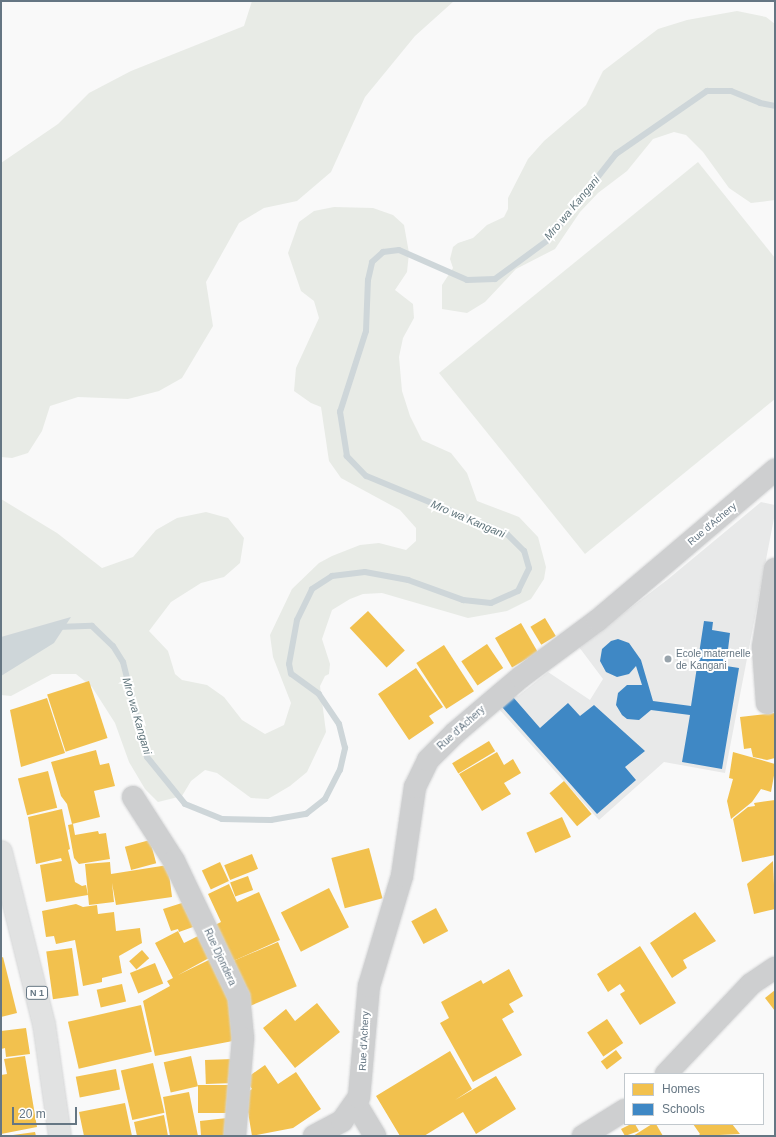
<!DOCTYPE html>
<html>
<head>
<meta charset="utf-8">
<style>
  body { margin:0 }
  #map { position:relative; width:776px; height:1137px; overflow:hidden; background:#f9f9f9; font-family:Arial,sans-serif }
  div>[style] { position:absolute }
  .built>* { inset:0; background:#e8e9e9 }
  .green>* { inset:0; background:#e8ebe6 }
  .water>* { inset:0; background:#ced6d9 }
  .homes>* { inset:0; background:#f2c14e; transform-origin:0 0 }
  .schools>* { inset:0; background:#3f88c5 }
  .stream>* { height:6px; margin:-3px; padding:0 3px; transform-origin:3px; border-radius:3px; background:#ced6d9 }
  .roads { filter:drop-shadow(0 0 1px #d5d6d7) drop-shadow(0 0 1px #d5d6d7) }
  .minor>* { height:22px; margin:-11px; padding:0 11px; transform-origin:11px; border-radius:11px; background:#cecfd0 }
  .major>* { height:22px; margin:-11px; padding:0 11px; transform-origin:11px; border-radius:11px; background:#e1e2e2 }
  .dots>* { width:11px; height:11px; translate:-50% -50%; box-sizing:border-box; border:2px solid #fff; border-radius:50% }
  span { translate:-50% -50%; white-space:nowrap; text-align:center; line-height:1.15; -webkit-text-stroke:4px #fff; paint-order:stroke }
  .shield-label span { padding:1px 3px; background:#fff; border:1px solid; border-radius:3px; -webkit-text-stroke-width:0 }
  .shield-label { font-size:9px; color:#657683; font-weight:700 }
  .street-label { font-size:10px; color:#657683 }
  .poi-label { font-size:10px; color:#657683 }
  .left { translate:0 -50%; text-align:left }
  .water-label { font-size:11px; color:#60757c; font-style:italic }
  .frame { position:absolute; inset:0; border:2px solid #657683; pointer-events:none }
  .legend { position:absolute; left:624px; top:1073px; width:140px; height:52px; box-sizing:border-box; background:#fff; border:1px solid #c1c8cd; margin:0; padding:5px 7px; list-style:none; font-size:12px; color:#657683 }
  .legend li { display:flex; align-items:center; gap:8px; height:20px }
  .legend b { width:20px; border:1px solid #c1c8cd }
  .scale { position:absolute; left:12px; top:1107px; width:65px; height:18px; box-sizing:border-box; border:2px solid #657683; border-top:0; padding-left:5px; font-size:12px; line-height:14px; white-space:nowrap; color:#657683; -webkit-text-stroke:3px #fff; paint-order:stroke }
</style>
</head>
<body>
<div id="map">
  <div class="built">
    <div style="clip-path:polygon(761px 502px,775px 505px,775px 513px,725px 773px,664px 762px,599px 820px,498px 708px,514px 693px,518px 696px,548px 672px,590px 700px,603px 679px,579px 647px,667px 580px)"></div>
  </div>
  <div class="green">
    <div style="clip-path:polygon(252px 1px,454px 1px,415px 36px,365px 97px,331px 172px,297px 201px,264px 208px,239px 223px,206px 282px,213px 326px,182px 378px,159px 391px,128px 399px,78px 397px,50px 406px,42px 431px,28px 453px,12px 458px,1px 457px,1px 163px,58px 124px,89px 93px,131px 71px,244px 26px)"></div>
    <div style="clip-path:polygon(737px 11px,766px 17px,775px 24px,775px 200px,751px 203px,729px 188px,703px 152px,686px 135px,674px 132px,653px 139px,627px 171px,598px 193px,580px 212px,555px 249px,516px 269px,485px 302px,467px 313px,442px 309px,442px 285px,453px 268px,450px 259px,453px 247px,458px 243px,473px 238px,487px 225px,504px 217px,508px 209px,508px 198px,528px 159px,544px 141px,586px 105px,603px 71px,658px 29px,687px 20px)"></div>
    <div style="clip-path:polygon(698px 162px,775px 258px,775px 399px,585px 554px,439px 373px)"></div>
    <div style="clip-path:polygon(334px 207px,373px 208px,393px 215px,404px 225px,409px 253px,407px 272px,395px 290px,413px 304px,414px 318px,403px 338px,399px 357px,402px 391px,410px 416px,422px 440px,451px 453px,467px 473px,477px 501px,519px 517px,538px 537px,546px 567px,544px 579px,531px 599px,507px 611px,468px 618px,382px 593px,363px 594px,350px 599px,332px 610px,322px 639px,330px 664px,329px 674px,325px 676px,320px 686px,326px 732px,307px 772px,290px 786px,268px 799px,251px 798px,217px 773px,205px 770px,191px 781px,182px 796px,158px 802px,145px 789px,129px 762px,115px 723px,92px 687px,76px 674px,52px 674px,11px 696px,1px 695px,1px 499px,57px 533px,102px 568px,133px 557px,156px 530px,177px 518px,206px 512px,228px 518px,244px 538px,240px 563px,224px 577px,201px 583px,171px 602px,149px 631px,168px 651px,175px 674px,182px 680px,207px 685px,224px 697px,242px 720px,265px 734px,284px 725px,291px 703px,273px 657px,270px 635px,292px 589px,319px 563px,332px 556px,360px 545px,379px 543px,406px 550px,416px 541px,416px 528px,400px 510px,341px 478px,329px 461px,321px 407px,311px 403px,294px 391px,296px 368px,319px 318px,314px 301px,301px 291px,288px 253px,299px 222px,314px 211px)"></div>
  </div>
  <div class="water">
    <div style="clip-path:polygon(71px 617px,54px 643px,1px 676px,1px 637px)"></div>
  </div>
  <div class="homes">
    <div style="left:368px;top:611px;width:54px;height:25px;rotate:47deg"></div>
    <div style="left:545px;top:618px;width:21px;height:17px;rotate:59deg"></div>
    <div style="left:521px;top:623px;width:34px;height:30px;rotate:60deg"></div>
    <div style="left:487px;top:644px;width:29px;height:31px;rotate:56deg"></div>
    <div style="left:444px;top:645px;width:55px;height:33px;rotate:57deg"></div>
    <div style="clip-path:polygon(416px 668px,443px 707px,429px 716px,434px 723px,409px 740px,378px 694px)"></div>
    <div style="left:89px;top:681px;width:60px;height:44px;rotate:72deg"></div>
    <div style="clip-path:polygon(47px 698px,65px 753px,21px 767px,10px 710px)"></div>
    <div style="clip-path:polygon(773px 699px,775px 699px,775px 758px,767px 760px,753px 757px,751px 748px,744px 749px,740px 717px,774px 713px)"></div>
    <div style="left:489px;top:741px;width:12px;height:43px;rotate:59deg"></div>
    <div style="clip-path:polygon(96px 750px,100px 765px,109px 763px,115px 786px,94px 791px,100px 817px,72px 824px,67px 804px,61px 796px,51px 762px)"></div>
    <div style="clip-path:polygon(497px 752px,504px 765px,513px 759px,521px 773px,504px 783px,511px 794px,482px 811px,459px 774px)"></div>
    <div style="clip-path:polygon(733px 752px,775px 764px,775px 770px,771px 792px,761px 789px,752px 802px,731px 819px,727px 801px,733px 779px,729px 778px)"></div>
    <div style="left:48px;top:771px;width:38px;height:31px;rotate:76deg"></div>
    <div style="left:564px;top:781px;width:43px;height:19px;rotate:50deg"></div>
    <div style="clip-path:polygon(775px 800px,775px 855px,742px 862px,733px 819px,748px 807px,755px 806px,754px 803px)"></div>
    <div style="clip-path:polygon(62px 809px,70px 849px,68px 850px,71px 862px,64px 861px,71px 862px,75px 882px,82px 886px,86px 885px,88px 895px,46px 902px,40px 865px,62px 861px,61px 858px,36px 864px,28px 817px)"></div>
    <div style="left:562px;top:817px;width:22px;height:39px;rotate:66deg"></div>
    <div style="clip-path:polygon(73px 824px,75px 835px,98px 831px,99px 834px,106px 833px,110px 859px,79px 864px,74px 858px,68px 825px)"></div>
    <div style="left:150px;top:840px;width:24px;height:26px;rotate:75deg"></div>
    <div style="left:369px;top:848px;width:52px;height:39px;rotate:75deg"></div>
    <div style="left:252px;top:854px;width:16px;height:30px;rotate:68deg"></div>
    <div style="clip-path:polygon(773px 861px,775px 909px,754px 914px,747px 884px)"></div>
    <div style="clip-path:polygon(110px 862px,111px 874px,168px 865px,172px 897px,116px 905px,112px 883px,114px 902px,89px 905px,85px 864px)"></div>
    <div style="left:220px;top:862px;width:21px;height:20px;rotate:65deg"></div>
    <div style="left:248px;top:876px;width:15px;height:19px;rotate:70deg"></div>
    <div style="clip-path:polygon(229px 884px,237px 902px,259px 892px,280px 940px,231px 962px,215px 925px,221px 922px,208px 894px)"></div>
    <div style="left:329px;top:888px;width:44px;height:54px;rotate:63deg"></div>
    <div style="clip-path:polygon(185px 902px,193px 927px,179px 932px,178px 929px,171px 931px,163px 909px)"></div>
    <div style="clip-path:polygon(76px 904px,83px 907px,97px 905px,98px 914px,114px 912px,116px 931px,140px 928px,142px 943px,119px 956px,122px 973px,102px 978px,102px 982px,83px 986px,75px 940px,56px 944px,54px 936px,46px 937px,42px 911px)"></div>
    <div style="left:436px;top:908px;width:26px;height:28px;rotate:62deg"></div>
    <div style="clip-path:polygon(695px 912px,716px 941px,683px 960px,687px 968px,672px 978px,650px 943px)"></div>
    <div style="clip-path:polygon(178px 931px,184px 943px,198px 936px,209px 958px,178px 975px,217px 956px,232px 987px,238px 1040px,155px 1056px,143px 1001px,170px 986px,167px 981px,173px 978px,155px 943px)"></div>
    <div style="left:278px;top:942px;width:48px;height:54px;rotate:67deg"></div>
    <div style="clip-path:polygon(640px 946px,676px 1003px,640px 1025px,620px 994px,625px 991px,620px 984px,608px 992px,597px 974px)"></div>
    <div style="left:72px;top:948px;width:48px;height:26px;rotate:82deg"></div>
    <div style="left:142px;top:950px;width:11px;height:17px;rotate:49deg"></div>
    <div style="clip-path:polygon(3px 957px,17px 1013px,1px 1017px,1px 958px)"></div>
    <div style="left:155px;top:963px;width:22px;height:27px;rotate:68deg"></div>
    <div style="clip-path:polygon(509px 969px,523px 996px,509px 1004px,514px 1012px,502px 1019px,522px 1055px,473px 1082px,440px 1023px,449px 1018px,441px 1002px,481px 980px,483px 984px)"></div>
    <div style="left:122px;top:984px;width:18px;height:26px;rotate:77deg"></div>
    <div style="clip-path:polygon(775px 990px,775px 1011px,765px 998px)"></div>
    <div style="clip-path:polygon(317px 1003px,340px 1032px,295px 1068px,263px 1028px,286px 1009px,295px 1021px)"></div>
    <div style="left:141px;top:1005px;width:48px;height:75px;rotate:77deg"></div>
    <div style="left:607px;top:1019px;width:29px;height:24px;rotate:56deg"></div>
    <div style="clip-path:polygon(26px 1028px,30px 1054px,6px 1057px,5px 1048px,1px 1049px,1px 1031px)"></div>
    <div style="left:616px;top:1050px;width:10px;height:19px;rotate:53deg"></div>
    <div style="clip-path:polygon(450px 1051px,472px 1089px,455px 1100px,496px 1076px,516px 1109px,476px 1134px,463px 1112px,424px 1136px,400px 1136px,376px 1096px)"></div>
    <div style="clip-path:polygon(25px 1056px,37px 1127px,1px 1134px,1px 1075px,7px 1074px,4px 1059px)"></div>
    <div style="left:191px;top:1056px;width:31px;height:28px;rotate:77deg"></div>
    <div style="left:233px;top:1059px;width:24px;height:28px;rotate:88deg"></div>
    <div style="left:153px;top:1063px;width:51px;height:33px;rotate:77deg"></div>
    <div style="clip-path:polygon(265px 1065px,278px 1084px,296px 1072px,321px 1109px,293px 1128px,252px 1136px,245px 1094px,252px 1089px,245px 1079px)"></div>
    <div style="left:116px;top:1069px;width:21px;height:41px;rotate:79deg"></div>
    <div style="left:198px;top:1085px;width:36px;height:28px"></div>
    <div style="clip-path:polygon(189px 1092px,198px 1136px,170px 1136px,163px 1097px)"></div>
    <div style="clip-path:polygon(125px 1103px,132px 1136px,84px 1136px,79px 1112px)"></div>
    <div style="clip-path:polygon(164px 1115px,168px 1136px,137px 1136px,134px 1122px)"></div>
    <div style="clip-path:polygon(227px 1118px,229px 1136px,201px 1136px,200px 1121px)"></div>
    <div style="clip-path:polygon(631px 1124px,635px 1124px,639px 1131px,625px 1136px,621px 1129px)"></div>
    <div style="clip-path:polygon(652px 1124px,656px 1124px,663px 1136px,633px 1136px)"></div>
    <div style="clip-path:polygon(693px 1124px,732px 1124px,740px 1134px,698px 1136px,700px 1134px)"></div>
    <div style="clip-path:polygon(35px 1132px,36px 1136px,13px 1136px,13px 1135px)"></div>
  </div>
  <div class="schools">
    <div style="clip-path:polygon(704px 621px,713px 622px,712px 630px,730px 633px,726px 666px,739px 668px,722px 769px,682px 762px,690px 715px,651px 710px,639px 720px,627px 719px,622px 715px,616px 705px,618px 693px,627px 685px,642px 685px,636px 666px,629px 674px,617px 677px,606px 672px,600px 661px,602px 649px,611px 641px,618px 639px,629px 643px,641px 660px,653px 701px,691px 706px)"></div>
    <div style="clip-path:polygon(513px 697px,540px 728px,568px 703px,580px 716px,594px 705px,645px 751px,625px 767px,636px 780px,597px 814px,502px 707px)"></div>
  </div>
  <div class="stream">
    <div style="left:57px;top:627px;width:35px;rotate:-2deg"></div>
    <div style="left:92px;top:626px;width:29px;rotate:44deg"></div>
    <div style="left:113px;top:646px;width:19px;rotate:58deg"></div>
    <div style="left:123px;top:662px;width:98px;rotate:75.8deg"></div>
    <div style="left:147px;top:757px;width:60px;rotate:51deg"></div>
    <div style="left:185px;top:804px;width:40px;rotate:22deg"></div>
    <div style="left:222px;top:819px;width:49px;rotate:1.2deg"></div>
    <div style="left:271px;top:820px;width:36px;rotate:-10deg"></div>
    <div style="left:306px;top:814px;width:24px;rotate:-38deg"></div>
    <div style="left:325px;top:799px;width:33px;rotate:-63deg"></div>
    <div style="left:340px;top:770px;width:23px;rotate:-77deg"></div>
    <div style="left:345px;top:748px;width:25px;rotate:-104deg"></div>
    <div style="left:339px;top:724px;width:36px;rotate:-124deg"></div>
    <div style="left:319px;top:694px;width:34px;rotate:-144deg"></div>
    <div style="left:291px;top:674px;width:10px;rotate:-101deg"></div>
    <div style="left:289px;top:664px;width:45px;rotate:-79.7deg"></div>
    <div style="left:297px;top:620px;width:34px;rotate:-64deg"></div>
    <div style="left:312px;top:589px;width:24px;rotate:-33deg"></div>
    <div style="left:332px;top:576px;width:33px;rotate:-7deg"></div>
    <div style="left:365px;top:572px;width:44px;rotate:10.5deg"></div>
    <div style="left:408px;top:580px;width:59px;rotate:20deg"></div>
    <div style="left:463px;top:600px;width:28px;rotate:6deg"></div>
    <div style="left:491px;top:603px;width:30px;rotate:-24deg"></div>
    <div style="left:518px;top:591px;width:25px;rotate:-64deg"></div>
    <div style="left:529px;top:568px;width:18px;rotate:-106deg"></div>
    <div style="left:524px;top:551px;width:24px;rotate:-135deg"></div>
    <div style="left:507px;top:534px;width:152px;rotate:-157.6deg"></div>
    <div style="left:366px;top:476px;width:28px;rotate:-134deg"></div>
    <div style="left:347px;top:456px;width:45px;rotate:-99deg"></div>
    <div style="left:340px;top:412px;width:85px;rotate:-72.2deg"></div>
    <div style="left:366px;top:331px;width:51px;rotate:-87.8deg"></div>
    <div style="left:368px;top:280px;width:18px;rotate:-77deg"></div>
    <div style="left:372px;top:262px;width:15px;rotate:-42deg"></div>
    <div style="left:383px;top:252px;width:16px;rotate:-7deg"></div>
    <div style="left:399px;top:250px;width:74px;rotate:23.8deg"></div>
    <div style="left:467px;top:280px;width:28px;rotate:-2deg"></div>
    <div style="left:495px;top:279px;width:66px;rotate:-36.3deg"></div>
    <div style="left:548px;top:240px;width:110px;rotate:-51.7deg"></div>
    <div style="left:616px;top:154px;width:111px;rotate:-34.7deg"></div>
    <div style="left:707px;top:91px;width:24px"></div>
    <div style="left:731px;top:91px;width:31px;rotate:22deg"></div>
    <div style="left:760px;top:103px;width:15px;rotate:11deg"></div>
  </div>
  <div class="roads">
    <div class="minor">
      <div style="left:767px;top:703px;width:56px;rotate:-94.1deg"></div>
      <div style="left:763px;top:647px;width:79px;rotate:-81.3deg"></div>
      <div style="left:133px;top:797px;width:76px;rotate:57.4deg"></div>
      <div style="left:174px;top:861px;width:151px;rotate:64.5deg"></div>
      <div style="left:239px;top:997px;width:41px;rotate:84.4deg"></div>
      <div style="left:243px;top:1038px;width:98px;rotate:94.7deg"></div>
      <div style="left:666px;top:1074px;width:124px;rotate:-46.6deg"></div>
      <div style="left:751px;top:984px;width:29px;rotate:-34deg"></div>
      <div style="left:356px;top:1104px;width:37px;rotate:59deg"></div>
      <div style="left:314px;top:1136px;width:32px;rotate:-28deg"></div>
      <div style="left:342px;top:1121px;width:29px;rotate:-55deg"></div>
      <div style="left:359px;top:1097px;width:111px;rotate:-84.9deg"></div>
      <div style="left:369px;top:986px;width:115px;rotate:-73.3deg"></div>
      <div style="left:402px;top:876px;width:90px;rotate:-81.7deg"></div>
      <div style="left:415px;top:787px;width:30px;rotate:-64deg"></div>
      <div style="left:428px;top:760px;width:38px;rotate:-45deg"></div>
      <div style="left:455px;top:733px;width:87px;rotate:-40.3deg"></div>
      <div style="left:521px;top:677px;width:96px;rotate:-36.5deg"></div>
      <div style="left:598px;top:620px;width:232px;rotate:-40.3deg"></div>
      <div style="left:583px;top:1136px;width:49px;rotate:-31.8deg"></div>
    </div>
    <div class="major">
      <div style="left:1px;top:852px;width:177px;rotate:76deg"></div>
      <div style="left:44px;top:1024px;width:113px;rotate:81.9deg"></div>
    </div>
  </div>
  <div class="dots">
    <div style="left:668px;top:659px;background:#99a4ac"></div>
  </div>
  <div class="shield-label">
    <span style="left:37px;top:993px">N 1</span>
  </div>
  <div class="street-label">
    <span style="left:712px;top:524px;rotate:-40deg">Rue d'Achery</span>
    <span style="left:461px;top:728px;rotate:-42deg">Rue d'Achery</span>
    <span style="left:220px;top:957px;rotate:65deg">Rue Djondera</span>
    <span style="left:364px;top:1041px;rotate:-87deg">Rue d'Achery</span>
  </div>
  <div class="poi-label">
    <span class="left" style="left:676px;top:659px">Ecole maternelle<br>de Kangani</span>
  </div>
  <div class="water-label">
    <span style="left:572px;top:208px;rotate:-50deg">Mro wa Kangani</span>
    <span style="left:468px;top:519px;rotate:23deg">Mro wa Kangani</span>
    <span style="left:137px;top:716px;rotate:74deg">Mro wa Kangani</span>
  </div>
  <div class="frame"></div>
  <ul class="legend">
  <li><b style="height:11px;background:#f2c14e"></b>Homes</li>
  <li><b style="height:11px;background:#3f88c5"></b>Schools</li>
  </ul>
  <div class="scale">20 m</div>
</div>
</body>
</html>
